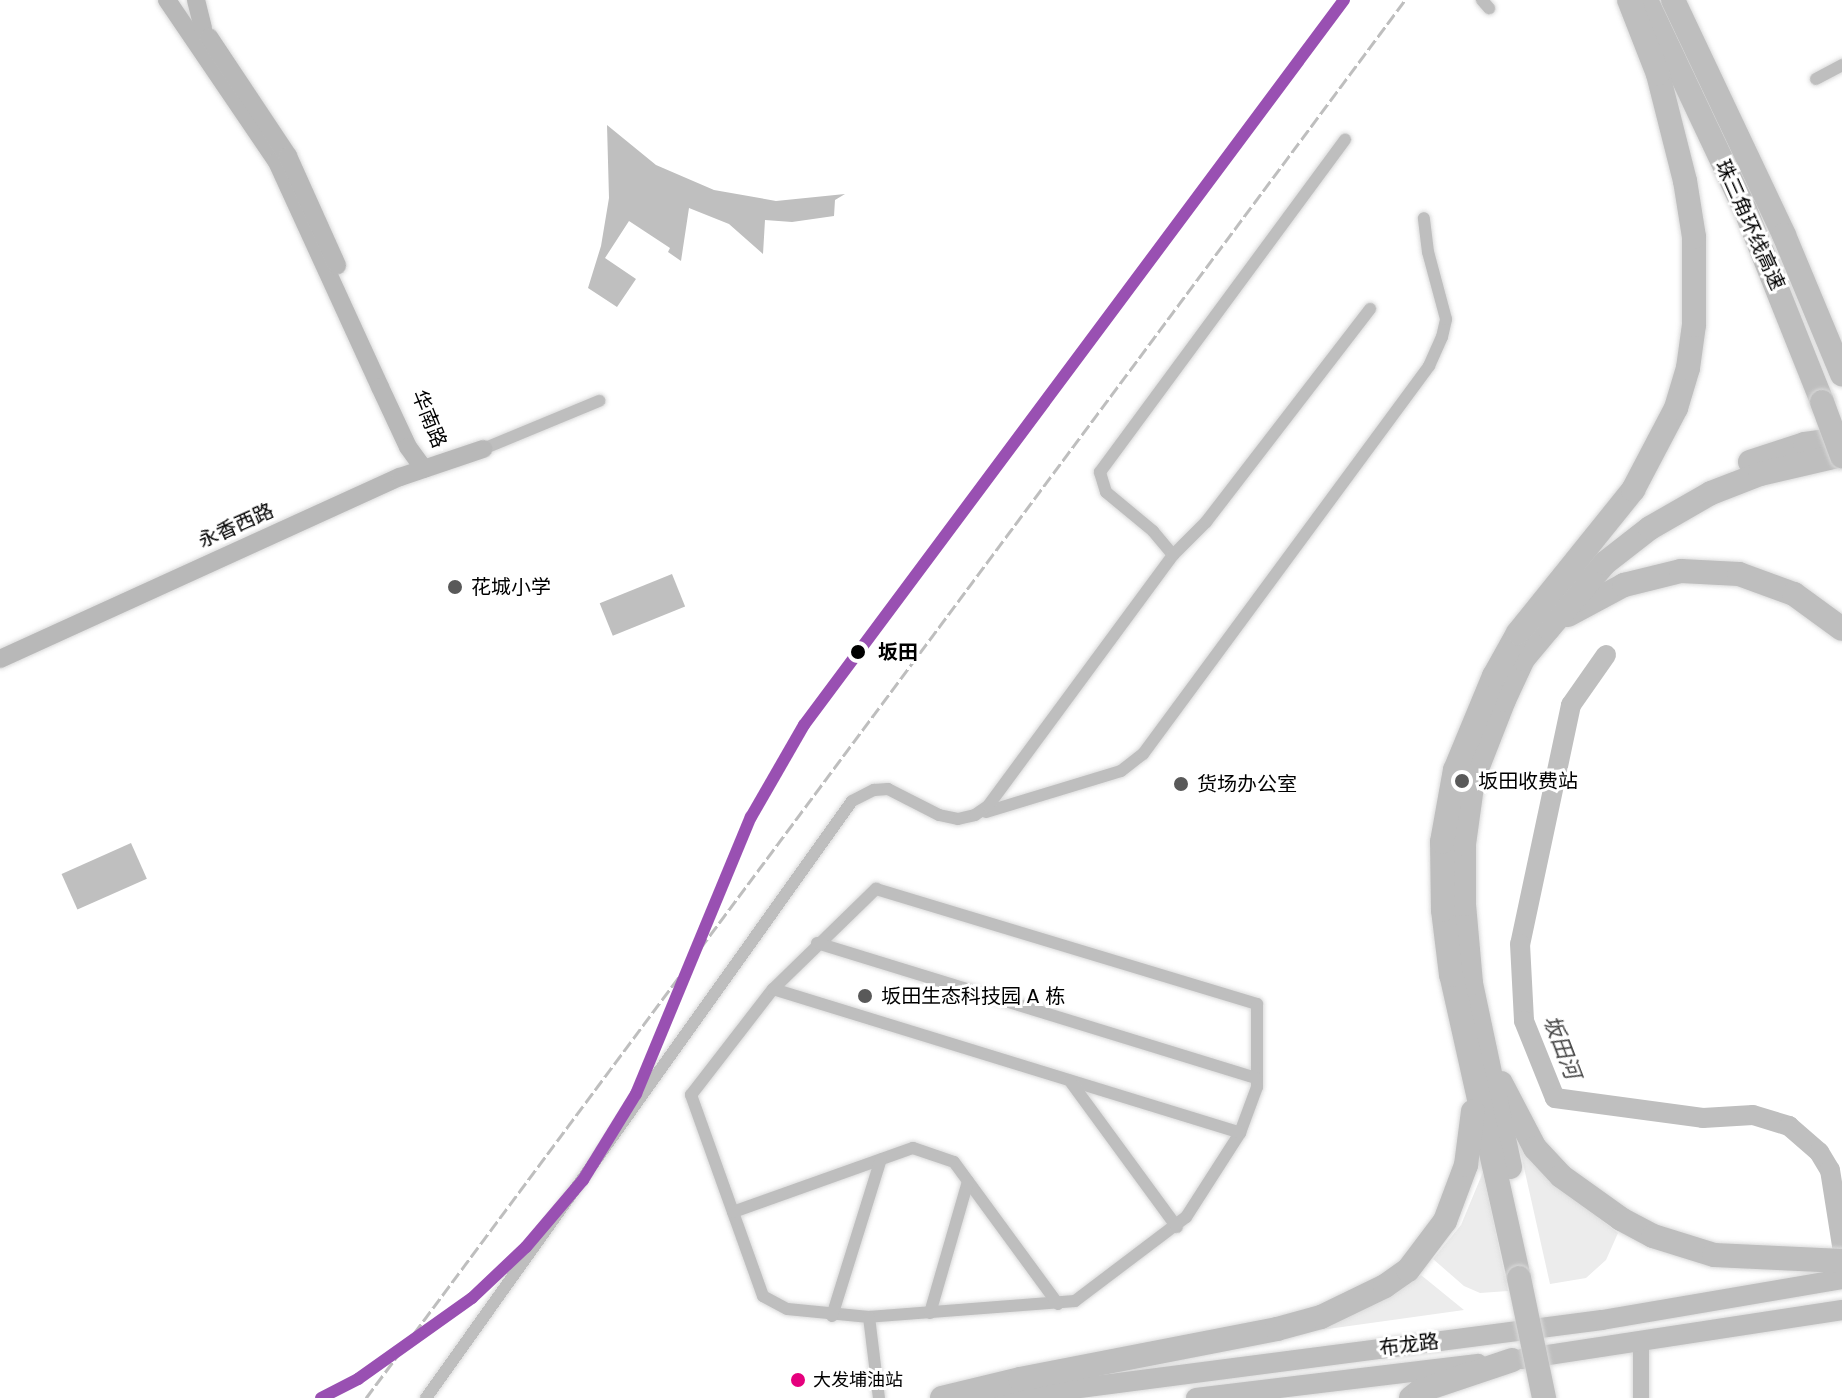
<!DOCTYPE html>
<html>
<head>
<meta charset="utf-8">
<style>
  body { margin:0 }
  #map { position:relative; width:1842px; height:1398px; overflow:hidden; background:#fff; font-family:Poppins,"Noto Sans SC",sans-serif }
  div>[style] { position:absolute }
  .green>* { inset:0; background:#ececec }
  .water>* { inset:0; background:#bfbfbf; transform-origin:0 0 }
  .river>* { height:20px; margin:-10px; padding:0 10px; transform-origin:10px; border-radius:10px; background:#bfbfbf }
  .roads { filter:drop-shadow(0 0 2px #dbdbdb) drop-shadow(0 0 2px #dbdbdb) }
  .minor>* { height:12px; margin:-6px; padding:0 6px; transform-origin:6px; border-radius:6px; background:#bebebe }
  .tertiary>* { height:16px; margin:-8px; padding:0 8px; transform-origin:8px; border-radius:8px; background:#bebebe }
  .secondary>* { height:18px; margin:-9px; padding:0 9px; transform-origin:9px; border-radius:9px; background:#b8b8b8 }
  .primary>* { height:20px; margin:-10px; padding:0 10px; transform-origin:10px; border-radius:10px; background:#bebebe }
  .motorway>* { height:24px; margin:-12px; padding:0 12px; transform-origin:12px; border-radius:12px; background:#bebebe }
  .rail>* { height:3px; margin-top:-1.5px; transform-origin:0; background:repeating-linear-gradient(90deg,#bebebe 0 12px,transparent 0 16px) }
  .bridges { filter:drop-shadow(0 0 2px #dbdbdb) drop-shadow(0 0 2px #dbdbdb) }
  .motorway-bridge>* { height:24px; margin:-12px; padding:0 12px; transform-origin:12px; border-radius:12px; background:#bebebe }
  .metro-1>* { height:12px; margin:-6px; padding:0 6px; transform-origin:6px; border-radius:6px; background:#9950b2 }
  .dots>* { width:22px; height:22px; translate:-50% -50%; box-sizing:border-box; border:4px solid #fff; border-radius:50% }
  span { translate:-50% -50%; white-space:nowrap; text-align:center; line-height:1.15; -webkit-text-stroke:6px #fff; paint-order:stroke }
  .bus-label { font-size:18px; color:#000 }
  .left { translate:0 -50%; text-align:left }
  .street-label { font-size:20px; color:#000 }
  .poi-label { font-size:20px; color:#000 }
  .stop-label { font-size:20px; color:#000; font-weight:700 }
  .water-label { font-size:22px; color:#444; font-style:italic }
</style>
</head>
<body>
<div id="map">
  <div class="green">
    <div style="clip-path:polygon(1518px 1141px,1564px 1191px,1618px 1233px,1606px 1260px,1586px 1278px,1550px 1284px)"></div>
    <div style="clip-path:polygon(1483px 1172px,1508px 1291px,1480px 1293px,1464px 1286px,1433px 1259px,1461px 1225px)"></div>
    <div style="clip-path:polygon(1421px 1275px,1464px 1310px,1299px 1333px,1390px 1296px)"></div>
  </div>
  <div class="water">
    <div style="clip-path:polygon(607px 125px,656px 165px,714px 190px,776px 201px,845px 194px,835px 200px,834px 216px,792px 222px,765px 220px,763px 254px,729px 224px,689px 208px,681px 261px,668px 252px,670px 248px,629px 221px,605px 258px,636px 279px,617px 307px,588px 288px,601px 246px,609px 198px)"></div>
    <div style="left:672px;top:574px;width:35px;height:78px;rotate:68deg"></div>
    <div style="left:131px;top:843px;width:39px;height:76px;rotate:66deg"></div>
  </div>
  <div class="river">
    <div style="left:1606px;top:655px;width:61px;rotate:125deg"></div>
    <div style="left:1571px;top:705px;width:244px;rotate:102deg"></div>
    <div style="left:1520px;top:944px;width:77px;rotate:87deg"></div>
    <div style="left:1524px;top:1021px;width:83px;rotate:68.1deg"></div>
    <div style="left:1555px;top:1098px;width:149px;rotate:7.7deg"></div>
    <div style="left:1703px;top:1118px;width:50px;rotate:-3.4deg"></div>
    <div style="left:1753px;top:1115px;width:38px;rotate:17deg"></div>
    <div style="left:1789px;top:1126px;width:40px;rotate:41deg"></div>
    <div style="left:1819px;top:1152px;width:21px;rotate:59deg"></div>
    <div style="left:1830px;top:1170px;width:77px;rotate:81deg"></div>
  </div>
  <div class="roads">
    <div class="minor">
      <div style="left:1482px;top:0;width:11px;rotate:49deg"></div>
      <div style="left:1816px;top:79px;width:30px;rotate:-28deg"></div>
      <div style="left:483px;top:449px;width:126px;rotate:-22.5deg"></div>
      <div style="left:1173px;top:555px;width:31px;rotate:-130deg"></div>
      <div style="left:1153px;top:531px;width:61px;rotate:-140.3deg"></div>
      <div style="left:1106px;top:492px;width:21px;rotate:-107deg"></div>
      <div style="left:1100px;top:472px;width:413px;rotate:-53.6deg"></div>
      <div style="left:986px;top:812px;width:141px;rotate:-16.9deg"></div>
      <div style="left:1121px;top:771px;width:28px;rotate:-38deg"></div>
      <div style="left:1143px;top:754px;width:482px;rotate:-53.6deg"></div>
      <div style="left:1429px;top:366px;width:32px;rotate:-66deg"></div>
      <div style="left:1442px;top:337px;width:18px;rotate:-77deg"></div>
      <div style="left:1446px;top:319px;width:69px;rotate:-105deg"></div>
      <div style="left:1428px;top:252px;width:34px;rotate:-97deg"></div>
      <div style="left:876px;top:889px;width:398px;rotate:16.8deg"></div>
      <div style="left:1257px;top:1004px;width:83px;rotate:90deg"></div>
      <div style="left:1257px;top:1087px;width:49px;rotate:110.3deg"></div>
      <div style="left:1240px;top:1133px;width:100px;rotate:122.7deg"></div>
      <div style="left:1186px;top:1217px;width:139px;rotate:142.9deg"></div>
      <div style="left:1075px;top:1301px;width:207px;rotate:175.6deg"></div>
      <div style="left:869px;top:1317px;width:82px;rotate:-174.4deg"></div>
      <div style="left:787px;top:1309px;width:27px;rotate:-152deg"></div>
      <div style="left:763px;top:1296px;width:214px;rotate:-109.7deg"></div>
      <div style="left:691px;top:1095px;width:134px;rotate:-52.3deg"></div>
      <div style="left:773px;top:989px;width:144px;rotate:-44.2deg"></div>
      <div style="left:817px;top:943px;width:460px;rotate:17.1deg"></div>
      <div style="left:773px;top:989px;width:489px;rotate:17.1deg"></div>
      <div style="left:1070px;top:1081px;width:181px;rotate:53.8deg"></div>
      <div style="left:733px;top:1212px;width:191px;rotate:-19.6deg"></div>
      <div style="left:913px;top:1148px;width:43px;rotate:18.9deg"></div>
      <div style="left:954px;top:1162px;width:176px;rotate:53.8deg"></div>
      <div style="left:930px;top:1313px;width:137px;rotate:-73.9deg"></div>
      <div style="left:832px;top:1316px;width:164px;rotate:-72.7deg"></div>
      <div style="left:869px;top:1317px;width:82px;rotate:83deg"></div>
      <div style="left:426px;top:1398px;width:733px;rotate:-54.49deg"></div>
      <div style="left:852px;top:801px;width:25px;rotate:-27deg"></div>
      <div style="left:874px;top:790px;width:14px;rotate:-4deg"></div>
      <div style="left:888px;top:789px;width:57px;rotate:27deg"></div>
      <div style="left:939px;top:815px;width:19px;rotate:12deg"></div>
      <div style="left:958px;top:819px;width:17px;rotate:-13deg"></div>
      <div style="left:975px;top:815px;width:16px;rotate:-35deg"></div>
      <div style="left:988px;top:806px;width:312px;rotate:-53.6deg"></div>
      <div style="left:1173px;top:555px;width:47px;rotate:-45deg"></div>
      <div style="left:1206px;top:522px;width:269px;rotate:-52.4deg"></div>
    </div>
    <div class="tertiary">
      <div style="left:1641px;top:1341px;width:57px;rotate:90deg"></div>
    </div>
    <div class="secondary">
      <div style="left:167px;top:0;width:196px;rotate:55.8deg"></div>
      <div style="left:277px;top:162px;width:247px;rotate:65.4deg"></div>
      <div style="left:380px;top:387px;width:66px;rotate:65deg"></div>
      <div style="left:408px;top:447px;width:27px;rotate:54deg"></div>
      <div style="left:196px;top:0;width:29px;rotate:76deg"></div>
      <div style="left:209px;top:37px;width:143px;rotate:56.4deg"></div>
      <div style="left:288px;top:156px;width:120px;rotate:65.8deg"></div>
      <div style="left:0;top:659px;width:439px;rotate:-24.5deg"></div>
      <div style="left:400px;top:477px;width:88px;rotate:-18.6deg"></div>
    </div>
    <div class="primary">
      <div style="left:1522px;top:1359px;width:324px;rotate:-8.7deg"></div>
      <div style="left:1003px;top:1398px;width:604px;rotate:-7.42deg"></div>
      <div style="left:1602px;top:1320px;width:243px;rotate:-9.7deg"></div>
      <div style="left:1196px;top:1398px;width:284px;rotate:-6.9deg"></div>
    </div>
    <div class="motorway">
      <div style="left:1646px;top:0;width:231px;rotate:64.7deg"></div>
      <div style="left:1745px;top:209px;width:208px;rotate:68.2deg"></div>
      <div style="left:1673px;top:0;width:260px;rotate:64.7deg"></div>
      <div style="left:1784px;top:235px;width:151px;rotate:67.4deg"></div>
      <div style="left:1750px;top:462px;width:58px;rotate:-18.1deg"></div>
      <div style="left:1805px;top:444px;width:37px;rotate:-8deg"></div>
      <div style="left:1568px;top:615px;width:64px;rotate:-28.2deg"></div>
      <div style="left:1624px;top:585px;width:59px;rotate:-13.8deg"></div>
      <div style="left:1681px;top:571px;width:58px;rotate:3deg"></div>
      <div style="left:1739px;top:574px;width:59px;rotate:20deg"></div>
      <div style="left:1794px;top:594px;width:59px;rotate:36.1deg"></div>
      <div style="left:1501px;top:1083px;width:73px;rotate:62.4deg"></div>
      <div style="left:1535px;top:1148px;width:38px;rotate:47deg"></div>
      <div style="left:1561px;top:1176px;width:74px;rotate:35.6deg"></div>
      <div style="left:1621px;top:1219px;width:36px;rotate:28deg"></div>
      <div style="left:1653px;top:1236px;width:64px;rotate:17.3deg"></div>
      <div style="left:1714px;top:1255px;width:128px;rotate:2.7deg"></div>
      <div style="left:1510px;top:1167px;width:188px;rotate:-102deg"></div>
      <div style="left:1471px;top:983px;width:79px;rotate:-95.1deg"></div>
      <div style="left:1464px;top:904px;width:60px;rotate:-90deg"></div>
      <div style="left:1464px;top:844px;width:66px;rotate:-82.1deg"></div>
      <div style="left:1473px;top:779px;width:85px;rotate:-68.6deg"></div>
      <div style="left:1504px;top:700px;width:45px;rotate:-65.1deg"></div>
      <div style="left:1523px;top:659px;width:40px;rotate:-50deg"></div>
      <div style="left:1549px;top:628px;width:86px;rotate:-49.3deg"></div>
      <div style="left:1605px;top:563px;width:57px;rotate:-37.9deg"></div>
      <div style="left:1650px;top:528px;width:70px;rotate:-29.8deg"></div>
      <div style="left:1711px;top:493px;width:53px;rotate:-21.2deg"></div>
      <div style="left:1760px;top:474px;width:84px;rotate:-13deg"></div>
      <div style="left:1519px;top:1278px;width:311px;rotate:-102.6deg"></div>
      <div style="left:1451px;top:975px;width:65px;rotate:-97deg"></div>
      <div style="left:1443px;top:910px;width:68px;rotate:-90.8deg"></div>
      <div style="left:1442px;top:842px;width:73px;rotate:-79.8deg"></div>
      <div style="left:1455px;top:770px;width:102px;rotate:-67.5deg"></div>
      <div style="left:1494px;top:676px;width:49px;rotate:-60.8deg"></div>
      <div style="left:1518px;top:633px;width:184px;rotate:-51.2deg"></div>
      <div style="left:1633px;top:490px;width:93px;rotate:-62.3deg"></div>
      <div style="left:1676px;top:408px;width:42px;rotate:-73.3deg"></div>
      <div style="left:1688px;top:368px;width:43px;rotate:-82.1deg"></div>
      <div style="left:1694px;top:325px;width:88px;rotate:-90deg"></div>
      <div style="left:1694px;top:237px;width:57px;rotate:-99.1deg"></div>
      <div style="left:1685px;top:181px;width:110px;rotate:-104.2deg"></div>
      <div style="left:1658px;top:74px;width:79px;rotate:-111.4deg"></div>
      <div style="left:942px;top:1398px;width:80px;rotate:-13.7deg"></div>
      <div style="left:1020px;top:1379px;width:262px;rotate:-11deg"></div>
      <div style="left:1277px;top:1329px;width:46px;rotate:-15.3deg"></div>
      <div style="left:1321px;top:1317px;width:71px;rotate:-25.8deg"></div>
      <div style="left:1385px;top:1286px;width:28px;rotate:-35deg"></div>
      <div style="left:1408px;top:1270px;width:61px;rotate:-52.9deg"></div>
      <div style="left:1445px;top:1221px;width:60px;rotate:-69.4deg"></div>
      <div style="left:1466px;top:1165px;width:54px;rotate:-82.6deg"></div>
      <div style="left:1411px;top:1398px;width:11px;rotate:-38deg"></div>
      <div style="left:1420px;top:1391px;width:97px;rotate:-18.6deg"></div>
    </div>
  </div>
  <div class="rail">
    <div style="left:366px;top:1398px;width:1742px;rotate:-53.38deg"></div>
  </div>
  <div class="bridges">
    <div class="motorway-bridge">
      <div style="left:1822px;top:402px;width:58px;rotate:69.7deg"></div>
      <div style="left:1519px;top:1278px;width:123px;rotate:78.2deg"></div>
    </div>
  </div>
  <div class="metro-1">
    <div style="left:321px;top:1398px;width:42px;rotate:-27.2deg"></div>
    <div style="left:358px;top:1379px;width:140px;rotate:-35.4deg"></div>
    <div style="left:472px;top:1298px;width:74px;rotate:-43.4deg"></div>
    <div style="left:526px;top:1247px;width:88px;rotate:-49.6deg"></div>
    <div style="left:583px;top:1180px;width:101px;rotate:-58.4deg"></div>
    <div style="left:636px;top:1094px;width:300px;rotate:-67.5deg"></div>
    <div style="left:751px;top:817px;width:106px;rotate:-60.1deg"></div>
    <div style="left:804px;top:725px;width:904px;rotate:-53.32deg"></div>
  </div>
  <div class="dots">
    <div style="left:455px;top:587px;background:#595959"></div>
    <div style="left:858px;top:652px;background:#000"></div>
    <div style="left:1462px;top:781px;background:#595959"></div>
    <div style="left:1181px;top:784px;background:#595959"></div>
    <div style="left:865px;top:996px;background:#595959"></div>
    <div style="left:798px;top:1380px;background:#e5007d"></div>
  </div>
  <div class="bus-label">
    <span class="left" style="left:813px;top:1380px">大发埔油站</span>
  </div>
  <div class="street-label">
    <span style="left:1750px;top:225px;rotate:66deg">珠三角环线高速</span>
    <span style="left:429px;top:419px;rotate:68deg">华南路</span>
    <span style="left:236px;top:526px;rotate:-24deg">永香西路</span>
    <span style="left:1409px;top:1345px;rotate:-7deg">布龙路</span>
  </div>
  <div class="poi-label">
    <span class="left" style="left:471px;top:587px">花城小学</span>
    <span class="left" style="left:1478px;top:781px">坂田收费站</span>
    <span class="left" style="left:1197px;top:784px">货场办公室</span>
    <span class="left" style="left:881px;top:996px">坂田生态科技园 A 栋</span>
  </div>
  <div class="stop-label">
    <span class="left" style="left:878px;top:652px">坂田</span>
  </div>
  <div class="water-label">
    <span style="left:1562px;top:1047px;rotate:69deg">坂田河</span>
  </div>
</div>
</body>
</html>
